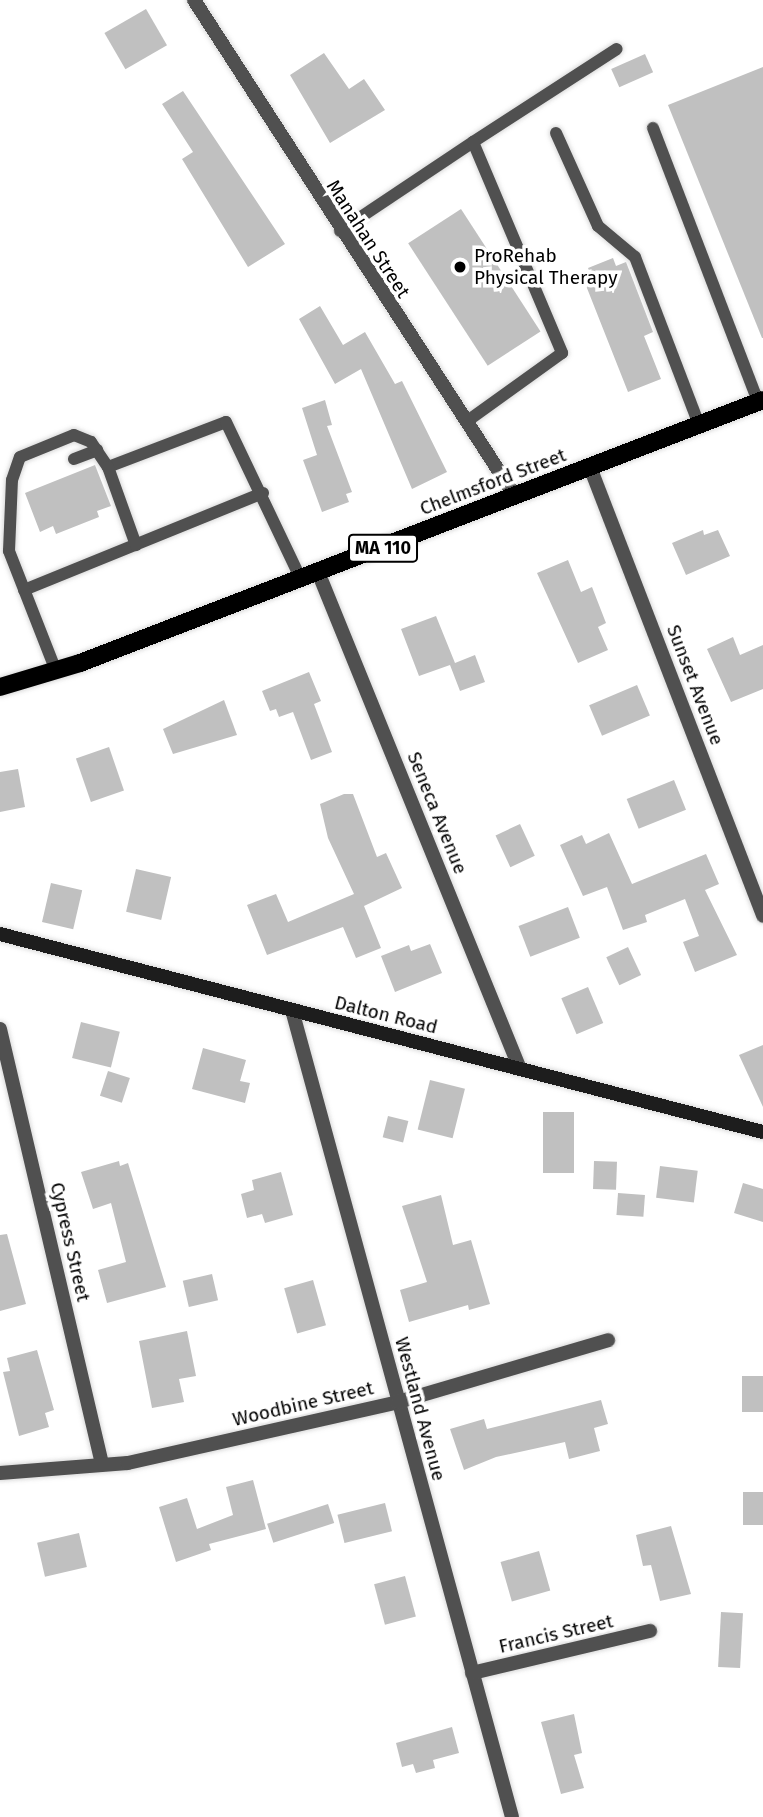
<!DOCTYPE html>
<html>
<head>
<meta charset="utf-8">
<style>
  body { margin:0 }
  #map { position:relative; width:763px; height:1817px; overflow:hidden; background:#fff; font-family:"Fira Sans",sans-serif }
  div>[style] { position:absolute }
  .building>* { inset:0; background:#c0c0c0; transform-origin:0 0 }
  .roads { filter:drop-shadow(0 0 2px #dbdbdb) drop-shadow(0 0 2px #dbdbdb) }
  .lane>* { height:12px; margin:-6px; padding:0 6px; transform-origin:6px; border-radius:6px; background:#505050 }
  .street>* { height:14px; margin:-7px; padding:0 7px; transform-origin:7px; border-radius:7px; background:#505050 }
  .secondary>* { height:14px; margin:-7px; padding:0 7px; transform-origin:7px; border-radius:7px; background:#1d1d1d }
  .primary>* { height:18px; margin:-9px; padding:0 9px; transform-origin:9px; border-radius:9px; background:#000 }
  .dots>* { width:19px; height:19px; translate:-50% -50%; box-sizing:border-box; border:4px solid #fff; border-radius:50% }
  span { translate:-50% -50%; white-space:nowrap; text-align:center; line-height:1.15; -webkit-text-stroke:7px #fff; paint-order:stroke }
  .shield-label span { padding:2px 5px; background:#fff; border:2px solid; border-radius:5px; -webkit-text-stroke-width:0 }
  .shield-label { font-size:18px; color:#000; font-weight:700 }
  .street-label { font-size:19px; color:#000 }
  .poi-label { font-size:19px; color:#000 }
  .left { translate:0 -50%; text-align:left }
</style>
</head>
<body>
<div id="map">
  <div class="building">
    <div style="left:146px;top:9px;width:42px;height:48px;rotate:60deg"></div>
    <div style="clip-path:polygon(324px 53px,349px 89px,364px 79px,385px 110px,330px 143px,290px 75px)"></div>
    <div style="left:645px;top:54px;width:20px;height:37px;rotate:66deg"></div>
    <div style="clip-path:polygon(763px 67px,763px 338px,762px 338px,668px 105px)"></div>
    <div style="clip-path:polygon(183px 91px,285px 244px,248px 267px,182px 159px,193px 152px,162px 104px)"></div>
    <div style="left:461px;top:209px;width:146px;height:63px;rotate:57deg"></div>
    <div style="clip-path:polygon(613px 258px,616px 266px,626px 262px,653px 332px,644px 336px,661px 379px,628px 392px,583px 278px,591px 275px,588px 268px)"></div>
    <div style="clip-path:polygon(320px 306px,343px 345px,365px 332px,395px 384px,402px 381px,447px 472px,412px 489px,361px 369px,335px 384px,299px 319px)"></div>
    <div style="clip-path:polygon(325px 400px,332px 425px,327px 426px,352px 492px,346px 494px,349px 502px,322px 512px,303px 460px,317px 455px,302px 408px)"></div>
    <div style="clip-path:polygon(95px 465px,111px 506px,97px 511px,99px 517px,56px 534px,53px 526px,40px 532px,25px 493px)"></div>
    <div style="clip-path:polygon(703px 530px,704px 535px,718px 530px,730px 556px,686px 575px,672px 543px)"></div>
    <div style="clip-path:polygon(568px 560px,581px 592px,592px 587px,606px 623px,598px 627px,608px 650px,578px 663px,537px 573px)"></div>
    <div style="clip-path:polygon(436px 616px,455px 663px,475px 655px,485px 682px,460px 691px,450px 665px,419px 676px,401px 629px)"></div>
    <div style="clip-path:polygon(733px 637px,740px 655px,763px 645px,763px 689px,731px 702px,707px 649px)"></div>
    <div style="clip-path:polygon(309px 672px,321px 701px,314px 704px,332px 752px,311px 760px,293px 712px,279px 717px,276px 709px,270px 711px,262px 691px)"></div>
    <div style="left:637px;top:685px;width:33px;height:52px;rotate:67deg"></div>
    <div style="clip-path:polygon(224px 700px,237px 735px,173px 754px,163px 729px)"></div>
    <div style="left:109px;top:747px;width:46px;height:35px;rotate:71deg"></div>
    <div style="clip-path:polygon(18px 769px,25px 807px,0 812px,0 772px)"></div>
    <div style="left:674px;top:780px;width:32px;height:51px;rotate:68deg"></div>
    <div style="clip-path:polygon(344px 794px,353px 794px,377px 857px,386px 853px,402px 888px,364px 906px,381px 948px,356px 958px,343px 927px,267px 955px,247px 905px,276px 894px,288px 922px,354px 894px,328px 838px,320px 804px)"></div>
    <div style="left:520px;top:824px;width:35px;height:27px;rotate:65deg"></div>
    <div style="clip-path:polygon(609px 833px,632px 884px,706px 854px,719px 884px,705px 890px,737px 955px,695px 972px,683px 942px,699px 936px,685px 899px,645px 915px,647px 922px,623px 930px,607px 887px,583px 896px,560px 845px,582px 835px,586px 844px)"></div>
    <div style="left:136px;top:869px;width:36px;height:44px;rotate:13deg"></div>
    <div style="left:51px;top:883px;width:32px;height:40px;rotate:13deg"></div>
    <div style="left:568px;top:907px;width:33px;height:53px;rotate:69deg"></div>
    <div style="clip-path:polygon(430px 944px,442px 973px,395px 992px,381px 956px,409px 945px,411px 951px)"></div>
    <div style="left:628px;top:947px;width:31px;height:24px;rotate:65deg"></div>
    <div style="left:588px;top:987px;width:39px;height:29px;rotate:67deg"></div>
    <div style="left:81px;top:1022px;width:40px;height:37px;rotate:14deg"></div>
    <div style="clip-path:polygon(763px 1045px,763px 1107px,739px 1055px)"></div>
    <div style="clip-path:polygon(203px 1048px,246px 1060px,240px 1081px,250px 1083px,245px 1103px,192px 1089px)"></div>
    <div style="left:108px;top:1071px;width:23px;height:26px;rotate:18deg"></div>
    <div style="left:430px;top:1080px;width:36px;height:51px;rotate:14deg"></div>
    <div style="left:543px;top:1112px;width:31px;height:61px"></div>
    <div style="left:388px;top:1116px;width:21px;height:22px;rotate:14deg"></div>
    <div style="clip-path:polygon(119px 1161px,120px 1166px,128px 1163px,166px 1287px,107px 1303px,98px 1270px,126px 1262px,111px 1203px,93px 1209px,81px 1172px)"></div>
    <div style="left:594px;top:1161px;width:23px;height:28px;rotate:2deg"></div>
    <div style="left:660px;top:1166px;width:38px;height:32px;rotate:7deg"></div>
    <div style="clip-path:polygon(281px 1172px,293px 1215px,265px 1223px,262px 1214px,247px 1218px,241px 1194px,254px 1190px,252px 1180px)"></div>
    <div style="clip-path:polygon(743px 1183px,763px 1189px,763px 1222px,734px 1213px)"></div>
    <div style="left:618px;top:1193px;width:27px;height:22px;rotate:4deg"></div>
    <div style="clip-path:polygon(441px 1195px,453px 1245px,471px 1240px,490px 1304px,469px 1310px,468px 1305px,409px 1322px,400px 1290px,427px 1282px,402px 1206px)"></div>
    <div style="clip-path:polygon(7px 1234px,26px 1304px,0 1311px,0 1235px)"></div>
    <div style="left:212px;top:1274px;width:27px;height:30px;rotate:77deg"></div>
    <div style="left:313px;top:1280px;width:47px;height:30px;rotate:74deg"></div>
    <div style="clip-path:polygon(187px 1331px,196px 1376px,179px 1379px,184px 1402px,152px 1408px,139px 1341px)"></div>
    <div style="clip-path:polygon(37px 1350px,54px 1410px,45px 1413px,49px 1427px,19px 1436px,3px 1372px,10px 1371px,7px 1358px)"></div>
    <div style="left:742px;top:1376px;width:21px;height:36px"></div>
    <div style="clip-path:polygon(601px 1400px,608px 1424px,594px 1428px,600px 1451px,569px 1459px,565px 1442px,496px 1457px,464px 1470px,450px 1429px,484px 1419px,487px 1429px)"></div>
    <div style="clip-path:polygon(253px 1480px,266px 1529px,209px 1544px,211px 1550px,176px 1562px,159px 1507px,187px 1498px,197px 1529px,233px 1515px,226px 1487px)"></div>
    <div style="left:743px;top:1492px;width:20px;height:33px"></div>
    <div style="left:385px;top:1503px;width:29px;height:49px;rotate:76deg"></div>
    <div style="left:328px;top:1504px;width:20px;height:64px;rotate:72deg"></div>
    <div style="clip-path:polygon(671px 1526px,691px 1594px,660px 1601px,651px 1565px,643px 1566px,636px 1535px)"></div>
    <div style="left:79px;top:1533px;width:35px;height:43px;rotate:77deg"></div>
    <div style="left:539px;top:1551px;width:41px;height:40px;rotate:74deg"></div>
    <div style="left:405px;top:1576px;width:42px;height:32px;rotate:75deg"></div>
    <div style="left:721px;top:1612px;width:22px;height:55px;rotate:3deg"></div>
    <div style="clip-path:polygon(574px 1714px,582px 1753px,574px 1755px,584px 1788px,561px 1794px,541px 1722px)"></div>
    <div style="clip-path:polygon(452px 1727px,459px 1753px,433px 1760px,435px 1768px,416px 1773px,413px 1764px,402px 1767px,396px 1743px)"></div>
  </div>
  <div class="roads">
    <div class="lane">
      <div style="left:653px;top:128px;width:293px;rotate:69deg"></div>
      <div style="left:556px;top:133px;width:102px;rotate:65.7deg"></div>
      <div style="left:598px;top:226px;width:48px;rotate:40deg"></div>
      <div style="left:635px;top:257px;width:180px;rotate:69.1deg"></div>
      <div style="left:473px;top:142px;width:171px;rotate:-32.9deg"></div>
      <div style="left:340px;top:231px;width:160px;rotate:-33.8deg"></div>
      <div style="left:473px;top:142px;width:229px;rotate:67.1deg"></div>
      <div style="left:562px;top:353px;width:118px;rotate:144.3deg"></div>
      <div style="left:74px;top:459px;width:25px;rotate:-21deg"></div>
      <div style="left:108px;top:467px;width:126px;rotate:-20.9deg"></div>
      <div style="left:226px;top:422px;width:174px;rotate:64.5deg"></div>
      <div style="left:24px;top:590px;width:258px;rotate:-22.1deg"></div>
      <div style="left:56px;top:671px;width:129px;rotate:-111.4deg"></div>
      <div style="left:9px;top:551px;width:71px;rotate:-87.6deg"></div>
      <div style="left:12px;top:480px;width:24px;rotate:-71deg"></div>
      <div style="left:20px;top:457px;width:58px;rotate:-22.2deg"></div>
      <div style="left:74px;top:435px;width:18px;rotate:22deg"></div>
      <div style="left:91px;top:442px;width:30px;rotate:56deg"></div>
      <div style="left:108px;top:467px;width:83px;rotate:70.3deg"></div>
    </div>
    <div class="street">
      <div style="left:194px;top:0;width:591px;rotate:57.09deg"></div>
      <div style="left:590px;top:467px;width:481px;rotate:68.9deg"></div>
      <div style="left:318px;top:572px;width:536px;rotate:67.88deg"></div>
      <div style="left:292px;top:1010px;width:836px;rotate:74.75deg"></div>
      <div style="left:0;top:1029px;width:447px;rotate:76.8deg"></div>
      <div style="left:0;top:1473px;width:128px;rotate:-4.5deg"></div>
      <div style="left:128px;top:1463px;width:277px;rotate:-12.7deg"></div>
      <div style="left:398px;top:1402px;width:219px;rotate:-16.4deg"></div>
      <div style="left:472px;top:1673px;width:183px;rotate:-13.3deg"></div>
    </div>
    <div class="secondary">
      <div style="left:0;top:934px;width:788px;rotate:14.55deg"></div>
    </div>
    <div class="primary">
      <div style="left:0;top:687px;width:84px;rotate:-16.7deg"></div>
      <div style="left:80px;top:663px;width:732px;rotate:-21.06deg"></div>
    </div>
  </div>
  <div class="dots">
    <div style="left:460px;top:267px;background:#000"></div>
  </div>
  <div class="shield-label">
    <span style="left:383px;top:548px">MA 110</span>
  </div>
  <div class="street-label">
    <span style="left:368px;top:239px;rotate:57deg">Manahan Street</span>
    <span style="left:493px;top:482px;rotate:-21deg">Chelmsford Street</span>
    <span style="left:695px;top:685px;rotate:69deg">Sunset Avenue</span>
    <span style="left:437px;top:813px;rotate:68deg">Seneca Avenue</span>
    <span style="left:386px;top:1015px;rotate:14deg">Dalton Road</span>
    <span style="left:70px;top:1242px;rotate:77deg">Cypress Street</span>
    <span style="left:303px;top:1404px;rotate:-13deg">Woodbine Street</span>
    <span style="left:420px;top:1409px;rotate:75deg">Westland Avenue</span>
    <span style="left:556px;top:1634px;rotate:-13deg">Francis Street</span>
  </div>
  <div class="poi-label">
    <span class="left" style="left:474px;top:267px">ProRehab<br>Physical Therapy</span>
  </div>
</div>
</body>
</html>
